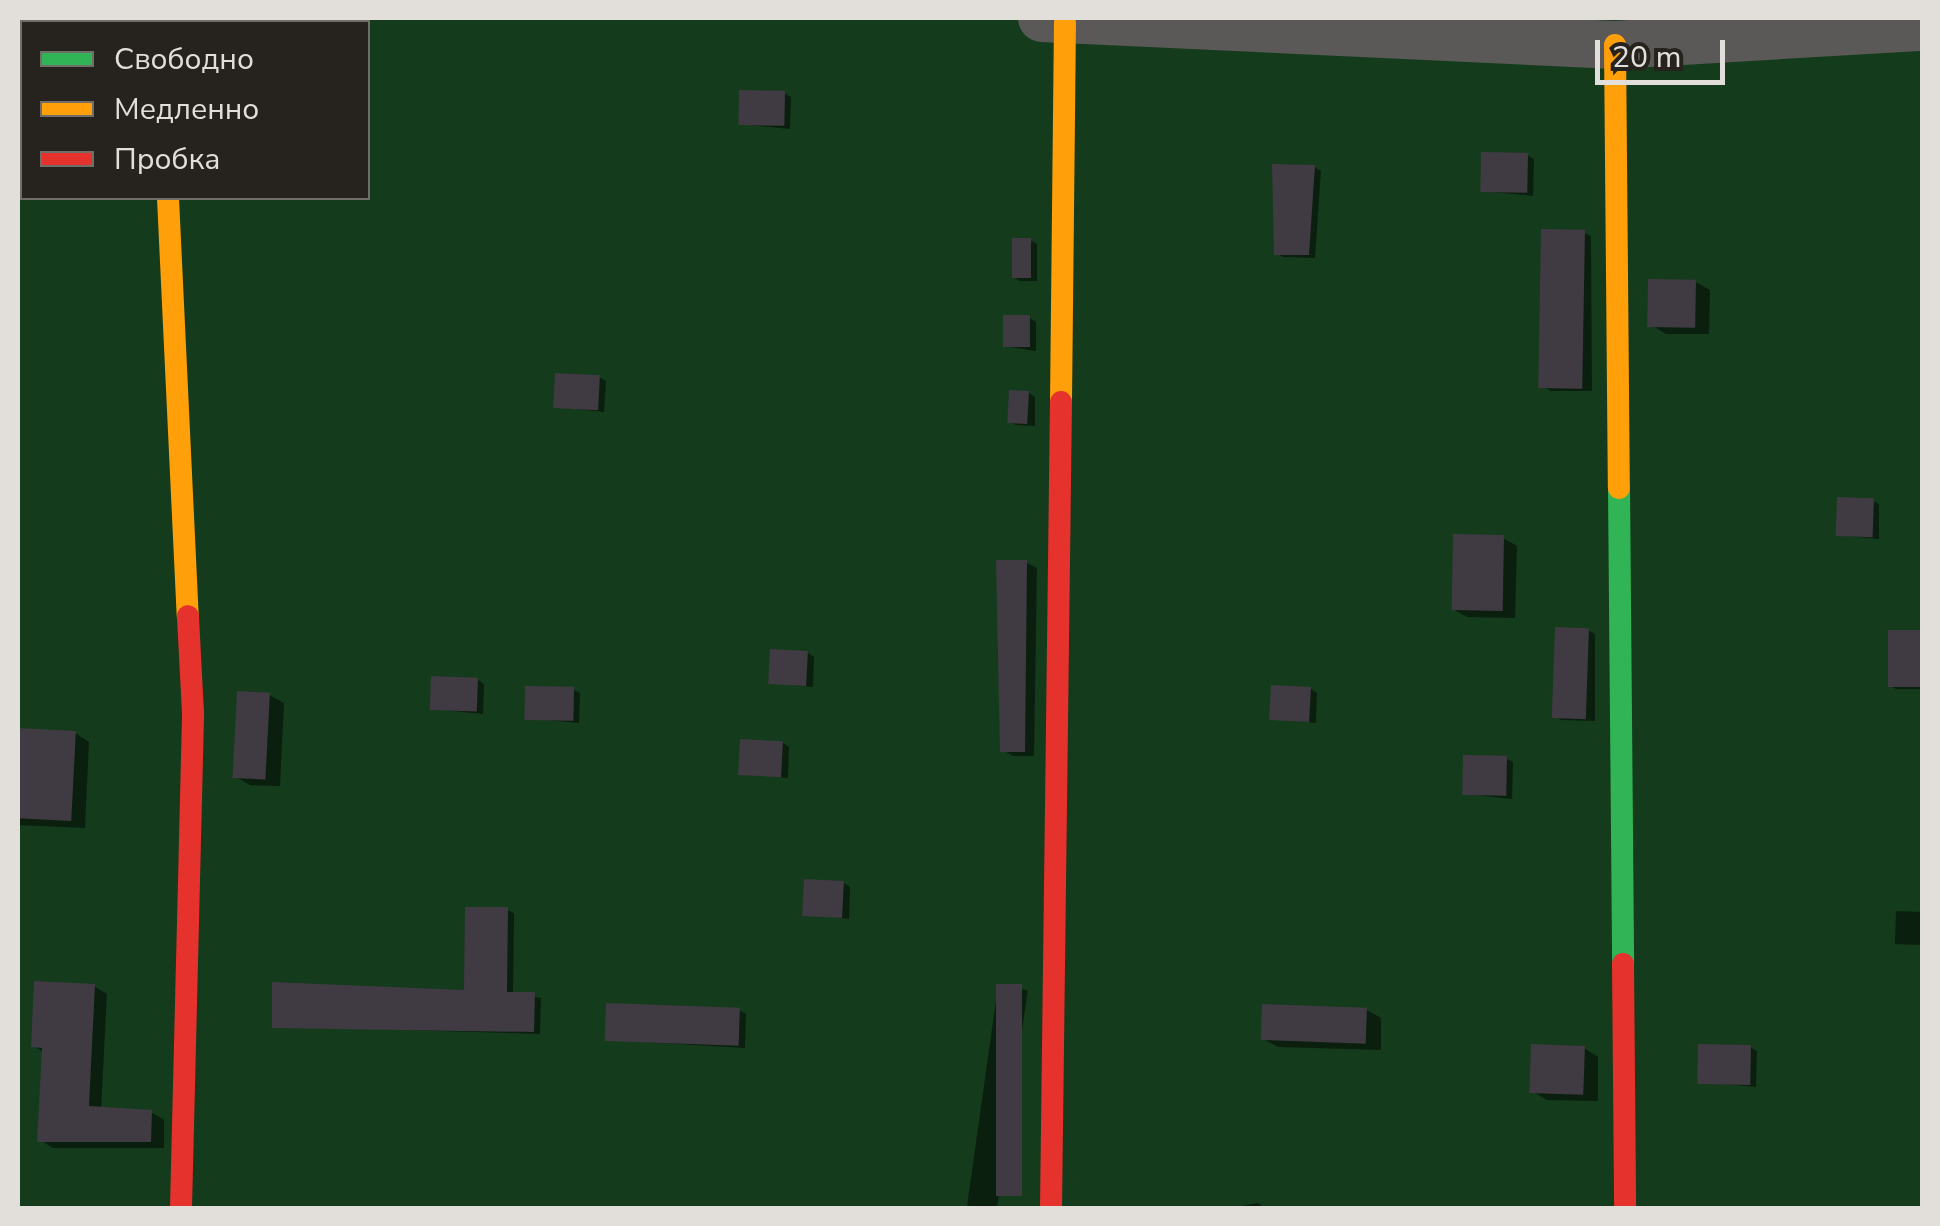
<!DOCTYPE html>
<html>
<head>
<meta charset="utf-8">
<style>
  body { margin:0 }
  #map { position:relative; width:1940px; height:1226px; overflow:hidden; background:#24221f; font-family:"Nunito Sans",sans-serif }
  div>[style] { position:absolute }
  .green>* { inset:0; background:#143b1c }
  .shadow>* { inset:0; background:#0007; transform-origin:0 0 }
  .building>* { inset:0; background:#403a42; transform-origin:0 0 }
  .street>* { height:48px; margin:-24px; padding:0 24px; transform-origin:24px; border-radius:24px; background:#5a5958 }
  .fast>* { height:22px; margin:-11px; padding:0 11px; transform-origin:11px; border-radius:11px; background:#30b455 }
  .slow>* { height:22px; margin:-11px; padding:0 11px; transform-origin:11px; border-radius:11px; background:#ff9f0a }
  .jam>* { height:22px; margin:-11px; padding:0 11px; transform-origin:11px; border-radius:11px; background:#e5322d }
  span { translate:-50% -50%; white-space:nowrap; text-align:center; line-height:1.15; -webkit-text-stroke:8px #26221d; paint-order:stroke }
  .frame { position:absolute; inset:0; border:20px solid #e2dfdb; pointer-events:none }
  .legend { position:absolute; left:20px; top:20px; width:350px; height:180px; box-sizing:border-box; background:#26221d; border:2px solid #716e69; margin:0; padding:12px 18px; list-style:none; font-size:30px; color:#e2dfdb }
  .legend li { display:flex; align-items:center; gap:20px; height:50px }
  .legend b { width:50px; border:2px solid #716e69 }
  .scale { position:absolute; left:1595px; top:40px; width:130px; height:45px; box-sizing:border-box; border:5px solid #e2dfdb; border-top:0; padding-left:12px; font-size:30px; line-height:35px; white-space:nowrap; color:#e2dfdb; -webkit-text-stroke:8px #26221d; paint-order:stroke }
</style>
</head>
<body>
<div id="map">
  <div class="green">
    <div style="clip-path:polygon(evenodd,18px 18px,1922px 18px,1922px 1208px,18px 1208px,18px 18px,22px 22px,368px 22px,368px 198px,22px 198px,22px 22px)"></div>
  </div>
  <div class="shadow">
    <div style="clip-path:polygon(785px 94px,791px 97px,790px 129px,740px 124px)"></div>
    <div style="clip-path:polygon(1527px 155px,1534px 159px,1533px 196px,1482px 191px)"></div>
    <div style="clip-path:polygon(1314px 167px,1321px 171px,1315px 258px,1283px 257px,1276px 253px)"></div>
    <div style="clip-path:polygon(1585px 233px,1591px 236px,1592px 391px,1551px 391px,1544px 387px)"></div>
    <div style="clip-path:polygon(1030px 240px,1037px 244px,1037px 281px,1020px 281px,1013px 277px)"></div>
    <div style="clip-path:polygon(1696px 282px,1710px 290px,1709px 334px,1666px 334px,1651px 325px)"></div>
    <div style="clip-path:polygon(1030px 318px,1036px 322px,1036px 351px,1004px 346px)"></div>
    <div style="clip-path:polygon(599px 377px,606px 381px,604px 412px,556px 407px)"></div>
    <div style="clip-path:polygon(1029px 393px,1035px 397px,1035px 426px,1016px 425px,1010px 422px)"></div>
    <div style="clip-path:polygon(1873px 501px,1879px 504px,1879px 539px,1838px 535px)"></div>
    <div style="clip-path:polygon(1503px 538px,1517px 546px,1515px 618px,1467px 617px,1453px 609px)"></div>
    <div style="clip-path:polygon(1027px 563px,1037px 568px,1034px 756px,1013px 756px,1003px 750px)"></div>
    <div style="clip-path:polygon(1588px 630px,1595px 634px,1595px 721px,1561px 720px,1555px 716px)"></div>
    <div style="clip-path:polygon(1921px 633px,1922px 689px,1896px 689px,1889px 685px)"></div>
    <div style="clip-path:polygon(808px 653px,814px 657px,813px 687px,772px 683px)"></div>
    <div style="clip-path:polygon(478px 680px,484px 684px,483px 714px,432px 709px)"></div>
    <div style="clip-path:polygon(1311px 689px,1317px 693px,1316px 723px,1273px 718px)"></div>
    <div style="clip-path:polygon(574px 690px,580px 693px,579px 723px,526px 718px)"></div>
    <div style="clip-path:polygon(269px 695px,284px 703px,280px 786px,250px 785px,236px 777px)"></div>
    <div style="clip-path:polygon(18px 731px,75px 733px,89px 742px,85px 828px,18px 825px)"></div>
    <div style="clip-path:polygon(783px 743px,789px 747px,788px 778px,742px 773px)"></div>
    <div style="clip-path:polygon(1507px 759px,1513px 762px,1512px 799px,1465px 794px)"></div>
    <div style="clip-path:polygon(844px 883px,850px 887px,849px 919px,805px 914px)"></div>
    <div style="clip-path:polygon(507px 910px,514px 913px,513px 994px,541px 998px,540px 1034px,275px 1026px,467px 993px)"></div>
    <div style="left:1896px;top:911px;width:26px;height:33px;rotate:2deg"></div>
    <div style="clip-path:polygon(94px 986px,107px 994px,101px 1110px,151px 1112px,164px 1120px,164px 1148px,53px 1148px,40px 1140px,44px 1052px,33px 1046px)"></div>
    <div style="left:998px;top:986px;width:30px;height:222px;rotate:8deg"></div>
    <div style="clip-path:polygon(739px 1010px,746px 1014px,745px 1048px,608px 1040px)"></div>
    <div style="clip-path:polygon(1367px 1010px,1381px 1018px,1381px 1050px,1278px 1047px,1263px 1039px)"></div>
    <div style="clip-path:polygon(1750px 1047px,1757px 1051px,1756px 1087px,1700px 1082px)"></div>
    <div style="clip-path:polygon(1584px 1048px,1598px 1057px,1598px 1101px,1547px 1100px,1532px 1091px)"></div>
    <div style="clip-path:polygon(1258px 1203px,1265px 1208px,1241px 1208px,1241px 1206px)"></div>
  </div>
  <div class="building">
    <div style="left:739px;top:90px;width:46px;height:35px;rotate:1deg"></div>
    <div style="left:1481px;top:152px;width:47px;height:40px;rotate:1deg"></div>
    <div style="clip-path:polygon(1272px 164px,1315px 165px,1309px 255px,1274px 255px)"></div>
    <div style="left:1541px;top:229px;width:44px;height:159px;rotate:1deg"></div>
    <div style="left:1012px;top:238px;width:19px;height:40px"></div>
    <div style="left:1648px;top:279px;width:48px;height:48px;rotate:1deg"></div>
    <div style="left:1003px;top:315px;width:27px;height:32px"></div>
    <div style="left:555px;top:373px;width:45px;height:35px;rotate:3deg"></div>
    <div style="left:1009px;top:390px;width:20px;height:33px;rotate:3deg"></div>
    <div style="left:1837px;top:497px;width:37px;height:39px;rotate:2deg"></div>
    <div style="left:1453px;top:534px;width:51px;height:76px;rotate:1deg"></div>
    <div style="clip-path:polygon(996px 560px,1027px 560px,1025px 752px,1000px 752px)"></div>
    <div style="left:1555px;top:627px;width:34px;height:91px;rotate:2deg"></div>
    <div style="left:1888px;top:630px;width:33px;height:57px"></div>
    <div style="left:770px;top:649px;width:38px;height:35px;rotate:3deg"></div>
    <div style="left:431px;top:676px;width:47px;height:34px;rotate:2deg"></div>
    <div style="left:1271px;top:685px;width:40px;height:35px;rotate:3deg"></div>
    <div style="left:525px;top:686px;width:49px;height:34px;rotate:1deg"></div>
    <div style="left:237px;top:691px;width:33px;height:87px;rotate:3deg"></div>
    <div style="left:18px;top:728px;width:58px;height:90px;rotate:3deg"></div>
    <div style="left:740px;top:739px;width:43px;height:36px;rotate:3deg"></div>
    <div style="left:1463px;top:755px;width:44px;height:40px;rotate:1deg"></div>
    <div style="left:804px;top:879px;width:40px;height:37px;rotate:3deg"></div>
    <div style="clip-path:polygon(465px 907px,508px 907px,507px 992px,535px 992px,534px 1032px,272px 1028px,272px 982px,464px 990px)"></div>
    <div style="clip-path:polygon(34px 981px,95px 984px,89px 1106px,152px 1110px,151px 1142px,37px 1142px,42px 1048px,31px 1047px)"></div>
    <div style="left:996px;top:984px;width:26px;height:212px"></div>
    <div style="left:606px;top:1003px;width:134px;height:38px;rotate:2deg"></div>
    <div style="left:1262px;top:1004px;width:105px;height:36px;rotate:2deg"></div>
    <div style="left:1531px;top:1044px;width:54px;height:49px;rotate:2deg"></div>
    <div style="left:1698px;top:1044px;width:53px;height:40px;rotate:1deg"></div>
  </div>
  <div class="street">
    <div style="left:159px;top:18px;width:4px;rotate:90deg"></div>
    <div style="left:1042px;top:18px;width:574px;rotate:2.7deg"></div>
    <div style="left:1615px;top:45px;width:308px;rotate:-3.4deg"></div>
  </div>
  <div class="fast">
    <div style="left:1619px;top:488px;width:476px;rotate:89.5deg"></div>
  </div>
  <div class="slow">
    <div style="left:1615px;top:45px;width:443px;rotate:89.5deg"></div>
    <div style="left:168px;top:198px;width:418px;rotate:87.3deg"></div>
    <div style="left:1061px;top:402px;width:379px;rotate:-89.4deg"></div>
  </div>
  <div class="jam">
    <div style="left:1623px;top:964px;width:244px;rotate:89.5deg"></div>
    <div style="left:181px;top:1208px;width:495px;rotate:-88.6deg"></div>
    <div style="left:193px;top:713px;width:97px;rotate:-93deg"></div>
    <div style="left:1051px;top:1208px;width:806px;rotate:-89.29deg"></div>
  </div>
  <div class="frame"></div>
  <ul class="legend">
  <li><b style="height:12px;background:#30b455"></b>Свободно</li>
  <li><b style="height:12px;background:#ff9f0a"></b>Медленно</li>
  <li><b style="height:12px;background:#e5322d"></b>Пробка</li>
  </ul>
  <div class="scale">20 m</div>
</div>
</body>
</html>
